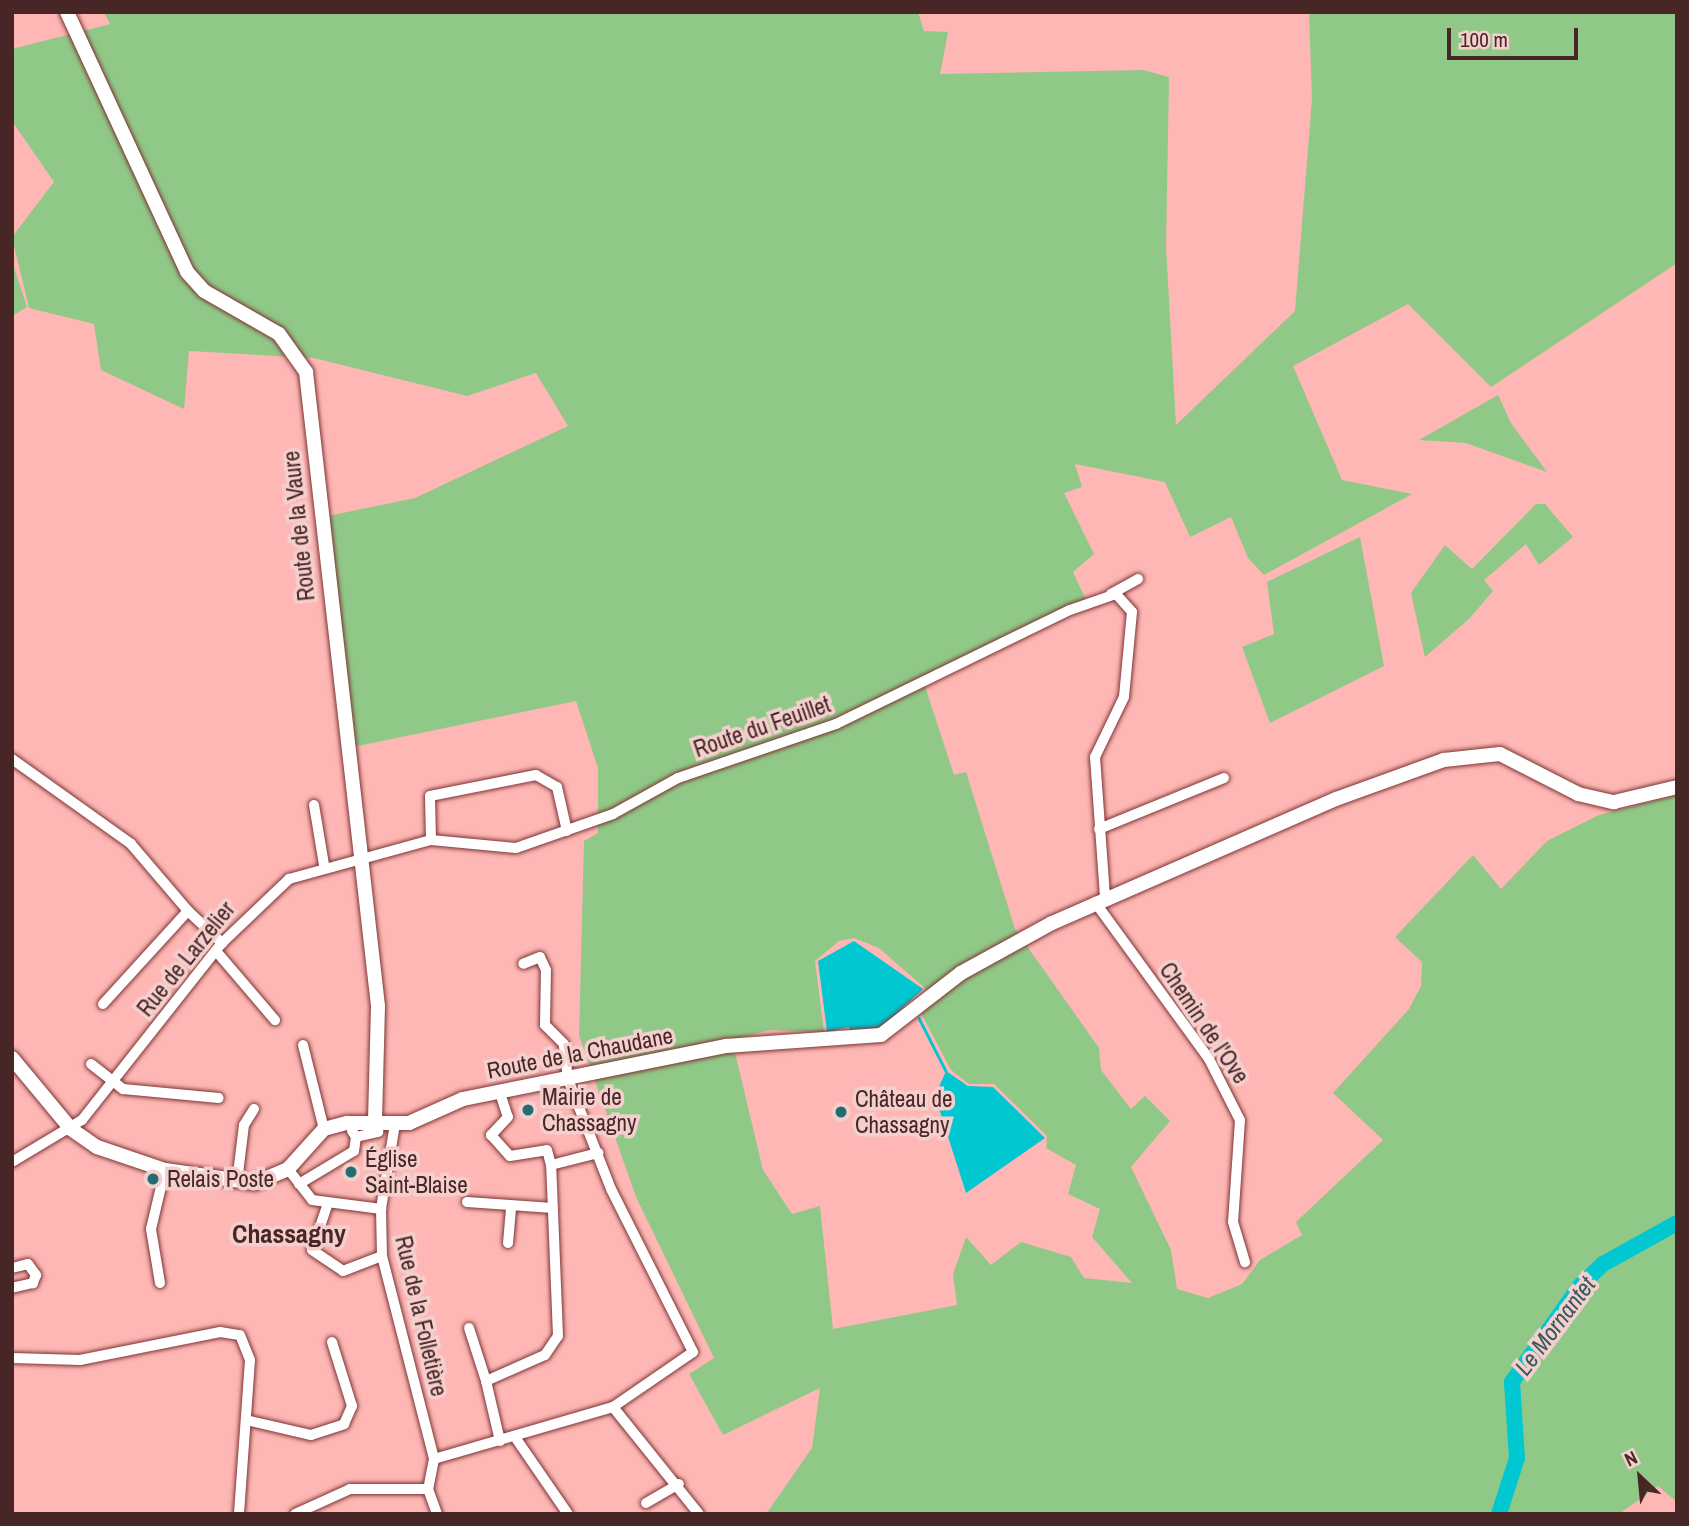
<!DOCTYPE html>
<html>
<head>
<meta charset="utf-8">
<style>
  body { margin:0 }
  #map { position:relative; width:1689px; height:1526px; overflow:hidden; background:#feb7b4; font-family:"Archivo Narrow",sans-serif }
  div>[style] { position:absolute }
  .green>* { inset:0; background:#90c987 }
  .water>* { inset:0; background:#01c7d1 }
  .stream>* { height:2.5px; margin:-1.25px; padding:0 1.25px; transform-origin:1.25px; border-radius:1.25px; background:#01c7d1 }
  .river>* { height:16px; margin:-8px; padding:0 8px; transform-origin:8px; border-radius:8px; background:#01c7d1 }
  .roads { filter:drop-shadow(0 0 2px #7e3435) drop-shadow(0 0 2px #7e3435) }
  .minor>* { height:10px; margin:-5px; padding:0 5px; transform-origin:5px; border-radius:5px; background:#fff }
  .tertiary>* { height:14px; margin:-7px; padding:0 7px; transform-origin:7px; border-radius:7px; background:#fff }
  .dots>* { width:19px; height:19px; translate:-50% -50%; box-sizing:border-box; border:4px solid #f3cfcd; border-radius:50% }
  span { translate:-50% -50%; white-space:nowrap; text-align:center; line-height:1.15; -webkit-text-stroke:7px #f3cfcd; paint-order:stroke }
  .street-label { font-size:23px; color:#482626 }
  .poi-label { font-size:23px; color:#482626 }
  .left { translate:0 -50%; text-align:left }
  .water-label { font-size:24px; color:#39595c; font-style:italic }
  .quarter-label { font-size:26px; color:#482626; font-weight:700 }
  .frame { position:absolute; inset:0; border:14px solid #482626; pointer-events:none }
  .north { position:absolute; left:1605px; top:1442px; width:70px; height:70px; -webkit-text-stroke:5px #f3cfcd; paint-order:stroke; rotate:334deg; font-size:19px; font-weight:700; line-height:28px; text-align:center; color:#482626 }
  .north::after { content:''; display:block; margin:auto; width:24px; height:32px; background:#482626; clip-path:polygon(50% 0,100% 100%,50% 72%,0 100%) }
  .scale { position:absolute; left:1447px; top:28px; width:131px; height:32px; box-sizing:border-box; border:4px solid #482626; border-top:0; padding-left:9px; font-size:21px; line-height:24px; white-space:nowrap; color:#482626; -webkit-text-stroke:5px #f3cfcd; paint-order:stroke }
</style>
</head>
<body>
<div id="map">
  <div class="green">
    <div style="clip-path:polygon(evenodd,104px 12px,918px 12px,924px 31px,948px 32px,940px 74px,1143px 70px,1169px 77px,1166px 246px,1176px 425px,1295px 311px,1312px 99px,1309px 12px,1677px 12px,1677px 263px,1491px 387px,1408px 304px,1293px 366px,1342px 480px,1412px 494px,1264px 575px,1248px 558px,1231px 517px,1190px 537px,1165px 482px,1075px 464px,1082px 487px,1064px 493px,1094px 554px,1073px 572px,1086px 600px,922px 677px,954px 775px,966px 772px,1015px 929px,1099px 1048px,1101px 1070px,1131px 1109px,1145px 1096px,1170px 1121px,1131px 1167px,1171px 1250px,1177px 1289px,1208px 1298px,1242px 1284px,1260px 1260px,1302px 1235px,1296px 1222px,1383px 1140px,1333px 1093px,1409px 1009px,1421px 986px,1422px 962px,1395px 937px,1473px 855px,1501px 889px,1547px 841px,1599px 815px,1677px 795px,1677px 1502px,1658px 1486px,1619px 1514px,766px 1514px,812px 1448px,820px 1388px,723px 1435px,689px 1374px,714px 1358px,636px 1197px,579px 1035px,584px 841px,598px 833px,598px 768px,576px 701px,353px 747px,328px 516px,415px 498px,568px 426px,536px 373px,467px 396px,314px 358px,189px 351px,184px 409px,101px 370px,94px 324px,29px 308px,12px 237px,54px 182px,12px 121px,12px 49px,110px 24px,104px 12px,854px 938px,879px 948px,926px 989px,922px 1015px,951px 1070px,969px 1084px,994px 1084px,1047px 1136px,1046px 1148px,1076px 1165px,1068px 1194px,1100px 1209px,1092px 1237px,1132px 1283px,1084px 1278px,1071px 1257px,1021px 1242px,991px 1265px,966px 1237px,953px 1274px,957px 1305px,833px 1329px,820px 1206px,792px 1214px,763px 1170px,732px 1040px,770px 1030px,824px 1032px,815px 961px,839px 941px,854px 938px)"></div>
    <div style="clip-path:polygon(12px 261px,27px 307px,12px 316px)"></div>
    <div style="clip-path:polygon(1498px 395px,1511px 423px,1547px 472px,1466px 443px,1419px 440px)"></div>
    <div style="clip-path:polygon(1536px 504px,1545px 504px,1573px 537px,1539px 565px,1526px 544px,1484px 580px,1493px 591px,1469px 619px,1425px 657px,1411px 593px,1445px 545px,1472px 569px)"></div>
    <div style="clip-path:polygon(1360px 537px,1384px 666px,1270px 723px,1242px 647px,1274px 634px,1267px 582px)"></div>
  </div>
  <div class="water">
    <div style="clip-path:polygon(854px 941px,923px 989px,883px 1026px,852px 1035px,849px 1027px,827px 1032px,818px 961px)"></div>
    <div style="clip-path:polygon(946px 1071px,968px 1086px,993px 1087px,1045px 1138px,966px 1193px,935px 1096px)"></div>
  </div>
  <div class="stream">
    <div style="left:919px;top:1018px;width:59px;rotate:63deg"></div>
  </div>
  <div class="river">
    <div style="left:1499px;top:1514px;width:59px;rotate:-72.2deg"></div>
    <div style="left:1517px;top:1458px;width:76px;rotate:-93.8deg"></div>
    <div style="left:1512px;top:1382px;width:118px;rotate:-54.7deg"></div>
    <div style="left:1580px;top:1286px;width:32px;rotate:-44deg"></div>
    <div style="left:1603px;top:1264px;width:85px;rotate:-29deg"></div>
  </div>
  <div class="roads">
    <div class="minor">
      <div style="left:1111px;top:594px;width:31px;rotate:-29deg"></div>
      <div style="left:12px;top:759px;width:146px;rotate:35.5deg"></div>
      <div style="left:131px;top:844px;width:88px;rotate:49.6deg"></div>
      <div style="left:314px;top:805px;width:61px;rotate:80.5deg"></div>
      <div style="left:1099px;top:829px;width:135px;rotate:-22.2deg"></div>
      <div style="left:431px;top:840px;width:44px;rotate:-91.3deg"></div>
      <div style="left:430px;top:796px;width:108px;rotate:-11.2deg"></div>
      <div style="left:536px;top:775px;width:24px;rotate:30deg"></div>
      <div style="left:557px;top:787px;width:45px;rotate:77.2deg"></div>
      <div style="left:1095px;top:902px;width:194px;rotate:54deg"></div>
      <div style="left:1209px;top:1059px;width:68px;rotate:63.1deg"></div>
      <div style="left:1240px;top:1120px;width:102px;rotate:93.9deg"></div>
      <div style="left:1233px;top:1222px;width:42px;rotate:73.3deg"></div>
      <div style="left:216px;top:951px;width:91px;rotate:49.5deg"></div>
      <div style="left:103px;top:1004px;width:126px;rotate:-47.6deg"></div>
      <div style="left:188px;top:911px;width:47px;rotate:43.3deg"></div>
      <div style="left:303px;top:1045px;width:87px;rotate:76deg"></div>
      <div style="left:91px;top:1064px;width:41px;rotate:38deg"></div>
      <div style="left:123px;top:1089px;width:96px;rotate:5.4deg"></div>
      <div style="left:500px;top:1093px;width:25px;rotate:72deg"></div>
      <div style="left:508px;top:1117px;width:25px;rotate:133deg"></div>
      <div style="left:491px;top:1135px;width:28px;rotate:48deg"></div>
      <div style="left:510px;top:1156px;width:37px;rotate:-9deg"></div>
      <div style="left:547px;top:1150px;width:16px;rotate:75deg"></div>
      <div style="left:395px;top:1124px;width:86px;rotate:99.4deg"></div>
      <div style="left:381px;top:1209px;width:47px;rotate:88.8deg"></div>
      <div style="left:382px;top:1256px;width:210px;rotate:75.6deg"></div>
      <div style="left:434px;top:1459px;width:31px;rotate:101deg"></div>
      <div style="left:428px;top:1489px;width:27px;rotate:70deg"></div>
      <div style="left:352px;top:1131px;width:7px;rotate:56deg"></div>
      <div style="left:356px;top:1137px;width:23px;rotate:-13deg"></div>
      <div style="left:12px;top:1162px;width:82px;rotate:-31deg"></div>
      <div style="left:82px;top:1120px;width:226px;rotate:-51.7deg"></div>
      <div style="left:222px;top:943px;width:93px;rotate:-43.7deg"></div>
      <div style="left:289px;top:879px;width:147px;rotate:-15.4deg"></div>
      <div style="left:431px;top:840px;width:85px;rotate:5.4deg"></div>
      <div style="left:516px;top:848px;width:103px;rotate:-19.3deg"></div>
      <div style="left:613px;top:814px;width:74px;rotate:-29deg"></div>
      <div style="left:678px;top:778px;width:167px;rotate:-18.9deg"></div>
      <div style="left:836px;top:724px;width:260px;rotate:-26deg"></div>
      <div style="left:1070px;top:610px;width:49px;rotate:-19.2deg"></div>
      <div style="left:1116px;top:594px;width:24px;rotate:48deg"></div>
      <div style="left:1132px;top:612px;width:85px;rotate:95.4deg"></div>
      <div style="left:1124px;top:697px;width:67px;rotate:115.8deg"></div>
      <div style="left:1095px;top:757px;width:140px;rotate:85.9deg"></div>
      <div style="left:288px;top:1169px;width:39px;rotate:52deg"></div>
      <div style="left:312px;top:1200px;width:70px;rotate:7.4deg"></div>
      <div style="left:237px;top:1182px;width:57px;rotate:-83deg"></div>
      <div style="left:244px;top:1125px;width:19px;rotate:-58deg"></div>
      <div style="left:299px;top:1184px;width:64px;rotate:-31deg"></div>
      <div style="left:354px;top:1151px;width:14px;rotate:-82deg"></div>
      <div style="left:467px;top:1202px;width:86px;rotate:4deg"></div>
      <div style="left:327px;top:1206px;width:46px;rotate:108.8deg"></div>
      <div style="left:312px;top:1250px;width:37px;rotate:34deg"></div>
      <div style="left:343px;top:1271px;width:42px;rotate:-21deg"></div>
      <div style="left:508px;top:1243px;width:38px;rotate:-85deg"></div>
      <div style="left:12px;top:1268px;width:16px;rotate:-14deg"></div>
      <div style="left:28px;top:1264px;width:14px;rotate:54deg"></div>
      <div style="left:36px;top:1275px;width:9px;rotate:111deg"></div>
      <div style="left:33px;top:1283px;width:22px;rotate:167deg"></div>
      <div style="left:160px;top:1283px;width:55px;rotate:-99.5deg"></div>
      <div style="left:151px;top:1229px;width:61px;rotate:-76.7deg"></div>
      <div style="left:469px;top:1328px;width:56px;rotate:72.2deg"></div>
      <div style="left:12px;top:1358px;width:68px;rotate:1.7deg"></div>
      <div style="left:80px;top:1360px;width:143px;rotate:-11.3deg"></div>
      <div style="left:220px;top:1332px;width:20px;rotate:9deg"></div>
      <div style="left:240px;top:1335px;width:27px;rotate:68deg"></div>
      <div style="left:250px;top:1360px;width:154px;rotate:94.1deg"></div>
      <div style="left:613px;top:1407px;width:137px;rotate:51.2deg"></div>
      <div style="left:246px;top:1420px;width:67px;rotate:13deg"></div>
      <div style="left:311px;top:1435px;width:35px;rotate:-18deg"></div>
      <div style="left:344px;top:1424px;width:20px;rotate:-66deg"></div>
      <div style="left:352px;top:1406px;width:67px;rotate:-107.4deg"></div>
      <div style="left:515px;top:1437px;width:93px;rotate:55.5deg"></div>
      <div style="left:500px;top:1441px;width:62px;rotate:-103.1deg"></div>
      <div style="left:486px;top:1381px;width:64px;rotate:-23.8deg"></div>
      <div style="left:545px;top:1355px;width:23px;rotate:-56deg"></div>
      <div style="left:558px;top:1336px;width:171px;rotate:-92.3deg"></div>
      <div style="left:551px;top:1165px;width:49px;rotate:-14.3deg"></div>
      <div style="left:434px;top:1459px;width:186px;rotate:-16.2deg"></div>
      <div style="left:613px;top:1407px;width:97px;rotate:-34.5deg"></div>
      <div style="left:693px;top:1352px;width:182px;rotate:-116.7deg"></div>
      <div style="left:611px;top:1189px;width:118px;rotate:-111.4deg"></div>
      <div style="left:568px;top:1079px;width:35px;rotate:-97deg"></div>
      <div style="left:564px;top:1044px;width:27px;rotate:-135deg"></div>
      <div style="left:545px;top:1025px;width:55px;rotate:-89deg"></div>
      <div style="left:546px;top:970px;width:14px;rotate:-115deg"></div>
      <div style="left:540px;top:957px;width:18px;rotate:158deg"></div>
      <div style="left:646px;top:1503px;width:38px;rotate:-30deg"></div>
      <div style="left:295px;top:1514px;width:60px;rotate:-24.4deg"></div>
      <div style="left:350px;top:1489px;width:78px"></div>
    </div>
    <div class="tertiary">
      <div style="left:67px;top:12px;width:286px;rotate:65.2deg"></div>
      <div style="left:187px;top:272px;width:25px;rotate:48deg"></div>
      <div style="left:204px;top:291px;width:86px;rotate:29.8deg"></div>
      <div style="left:279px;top:334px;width:47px;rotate:54.6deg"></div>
      <div style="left:306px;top:372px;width:638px;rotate:83.52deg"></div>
      <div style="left:378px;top:1006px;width:112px;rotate:91.5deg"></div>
      <div style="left:12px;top:1058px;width:92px;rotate:50.3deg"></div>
      <div style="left:71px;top:1129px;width:32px;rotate:35deg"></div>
      <div style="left:97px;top:1147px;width:72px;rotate:18.7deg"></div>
      <div style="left:165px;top:1170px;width:91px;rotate:8.2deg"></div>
      <div style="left:255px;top:1183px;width:36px;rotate:-23deg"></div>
      <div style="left:288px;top:1169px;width:54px;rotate:-48deg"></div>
      <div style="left:324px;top:1129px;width:24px;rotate:-15deg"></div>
      <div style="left:347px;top:1123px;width:62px"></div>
      <div style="left:409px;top:1123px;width:59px;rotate:-24deg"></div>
      <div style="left:463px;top:1099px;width:268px;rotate:-11.4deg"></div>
      <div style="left:726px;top:1046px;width:155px;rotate:-4.1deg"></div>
      <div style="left:881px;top:1035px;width:101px;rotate:-37.8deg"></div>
      <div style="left:961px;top:973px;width:104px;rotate:-28.8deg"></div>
      <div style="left:1052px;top:923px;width:310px;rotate:-23.6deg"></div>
      <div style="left:1336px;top:799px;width:115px;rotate:-19.9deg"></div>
      <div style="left:1444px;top:760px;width:56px;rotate:-6.1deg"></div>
      <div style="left:1500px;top:754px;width:88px;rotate:27.1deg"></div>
      <div style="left:1578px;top:794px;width:37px;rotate:13deg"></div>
      <div style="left:1614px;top:802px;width:65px;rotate:-13.4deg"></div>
    </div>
  </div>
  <div class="dots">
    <div style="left:528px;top:1110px;background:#226d72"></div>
    <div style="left:841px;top:1112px;background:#226d72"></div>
    <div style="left:351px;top:1172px;background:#226d72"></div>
    <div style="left:153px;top:1179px;background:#226d72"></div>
  </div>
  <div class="street-label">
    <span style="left:299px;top:526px;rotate:-96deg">Route de la Vaure</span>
    <span style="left:762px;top:727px;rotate:-19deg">Route du Feuillet</span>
    <span style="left:186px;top:959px;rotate:-51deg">Rue de Larzelier</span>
    <span style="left:1204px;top:1023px;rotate:56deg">Chemin de l'Ove</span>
    <span style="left:580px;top:1053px;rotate:-11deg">Route de la Chaudane</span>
    <span style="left:421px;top:1316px;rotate:77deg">Rue de la Folletière</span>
  </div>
  <div class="poi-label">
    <span class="left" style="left:542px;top:1110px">Mairie de<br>Chassagny</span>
    <span class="left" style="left:855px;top:1112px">Château de<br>Chassagny</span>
    <span class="left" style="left:365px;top:1172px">Église<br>Saint-Blaise</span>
    <span class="left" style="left:167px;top:1179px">Relais Poste</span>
  </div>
  <div class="water-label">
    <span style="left:1555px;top:1326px;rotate:-53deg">Le Mornantet</span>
  </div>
  <div class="quarter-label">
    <span style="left:289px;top:1234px">Chassagny</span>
  </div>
  <div class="frame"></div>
  <div class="north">N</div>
  <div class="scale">100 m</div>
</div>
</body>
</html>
